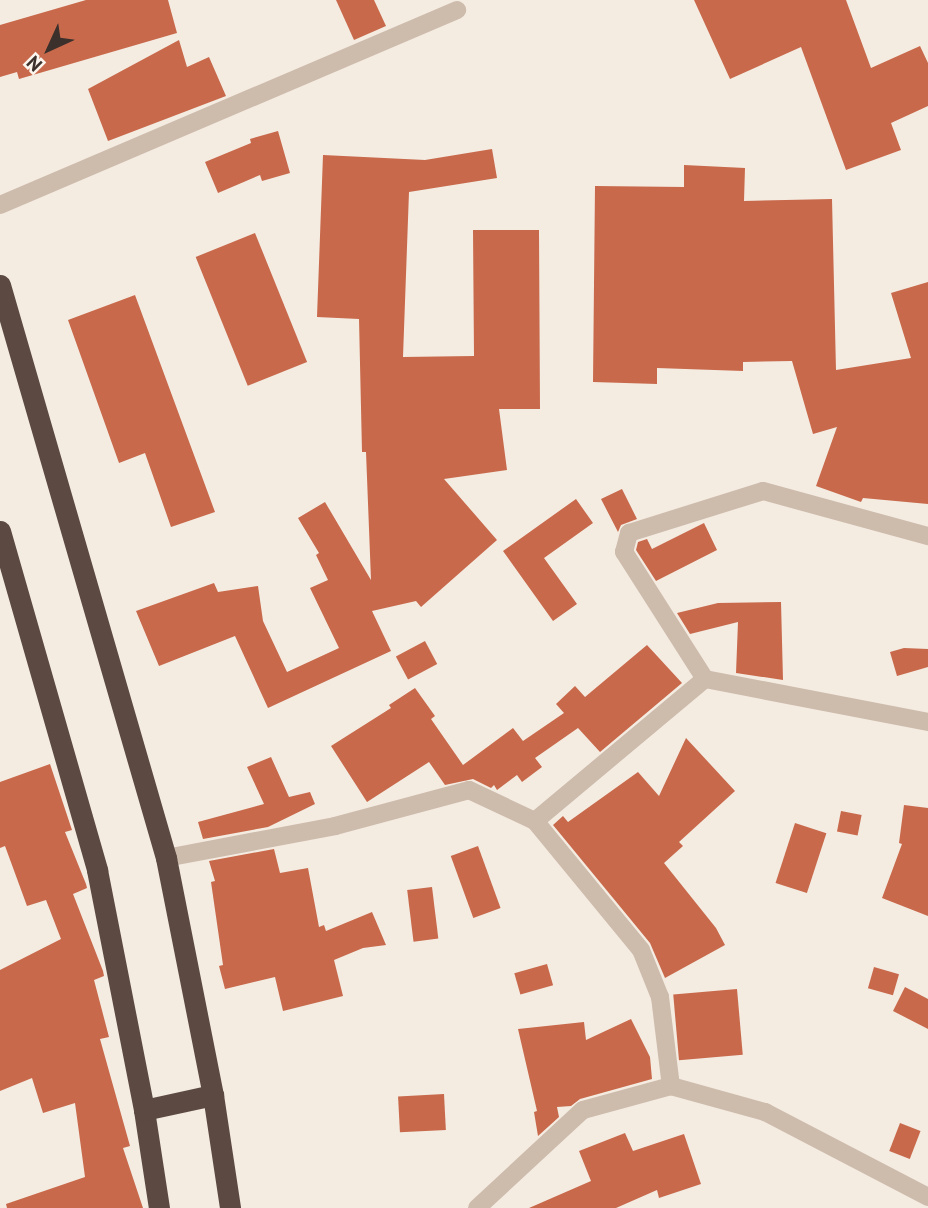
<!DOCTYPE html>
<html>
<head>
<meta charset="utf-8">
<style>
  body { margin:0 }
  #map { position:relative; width:928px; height:1208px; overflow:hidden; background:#f4ebe1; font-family:"PT Sans",sans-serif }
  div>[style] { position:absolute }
  .building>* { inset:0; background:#c8694b; transform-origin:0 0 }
  .minor>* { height:18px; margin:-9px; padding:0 9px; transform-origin:9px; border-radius:9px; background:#cdbbac }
  .highway>* { height:21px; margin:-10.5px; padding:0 10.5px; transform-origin:10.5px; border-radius:10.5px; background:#5c4a42 }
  span { translate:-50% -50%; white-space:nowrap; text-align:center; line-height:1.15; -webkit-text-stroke:5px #fbf5ee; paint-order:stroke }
  .north { position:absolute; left:14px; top:14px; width:70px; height:70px; -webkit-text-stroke:5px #fbf5ee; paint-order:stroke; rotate:225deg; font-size:19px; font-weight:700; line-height:28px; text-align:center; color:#3b302b }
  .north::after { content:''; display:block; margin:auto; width:24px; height:32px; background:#3b302b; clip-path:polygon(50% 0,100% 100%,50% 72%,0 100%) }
</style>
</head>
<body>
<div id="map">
  <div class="building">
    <div style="clip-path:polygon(86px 0,168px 0,177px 33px,19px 79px,17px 72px,0 77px,0 25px)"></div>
    <div style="clip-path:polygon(336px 0,374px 0,386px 26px,354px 40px)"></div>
    <div style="clip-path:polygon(694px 0,846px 0,871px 68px,920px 46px,928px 63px,928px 106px,891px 123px,901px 150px,846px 170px,801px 47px,730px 79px)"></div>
    <div style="clip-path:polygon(179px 40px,187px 67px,209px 57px,226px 96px,108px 141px,88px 89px)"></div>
    <div style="clip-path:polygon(278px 131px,290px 173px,262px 181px,260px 175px,218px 193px,205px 162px,251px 143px,250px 139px)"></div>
    <div style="clip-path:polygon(492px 149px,497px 178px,409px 192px,403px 357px,474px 356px,473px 230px,539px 230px,540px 409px,499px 409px,507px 470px,444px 479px,497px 540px,421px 607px,416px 601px,372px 611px,391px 651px,268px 708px,235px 636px,159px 666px,136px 611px,214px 583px,218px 592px,258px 586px,263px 621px,287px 672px,339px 648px,310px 588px,328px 580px,316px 555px,319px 553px,298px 518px,325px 502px,371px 580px,366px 452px,362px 452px,359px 319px,317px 317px,323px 155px,425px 160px)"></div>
    <div style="clip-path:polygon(684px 165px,745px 168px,744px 201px,832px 199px,836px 370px,911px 358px,891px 293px,928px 282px,928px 504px,863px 498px,861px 502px,816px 486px,837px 427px,813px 434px,792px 361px,743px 362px,743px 371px,657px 368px,657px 384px,593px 382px,595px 186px,684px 187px)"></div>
    <div style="left:255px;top:233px;width:139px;height:64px;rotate:68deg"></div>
    <div style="clip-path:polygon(135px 295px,215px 512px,171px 527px,145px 453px,119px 463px,68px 320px)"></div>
    <div style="clip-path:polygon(622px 489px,637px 519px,621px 525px,618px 532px,601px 499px)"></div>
    <div style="clip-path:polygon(576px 499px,593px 523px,544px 558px,577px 604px,553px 621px,503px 551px)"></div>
    <div style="clip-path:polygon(704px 523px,717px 550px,656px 581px,636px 550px,638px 542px,647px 539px,652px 549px)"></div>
    <div style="clip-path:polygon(781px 602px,783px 680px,736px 673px,738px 622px,690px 634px,677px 613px,718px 603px)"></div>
    <div style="left:425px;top:641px;width:26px;height:33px;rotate:62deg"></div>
    <div style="clip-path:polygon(647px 645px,682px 683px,600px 752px,578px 728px,535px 758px,542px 767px,522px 782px,517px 775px,497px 790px,494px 785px,491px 788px,473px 779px,445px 785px,429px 762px,367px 802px,331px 746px,391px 708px,389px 705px,415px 688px,435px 716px,431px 719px,463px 765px,513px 728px,523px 741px,564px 713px,556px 704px,575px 686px,585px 697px)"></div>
    <div style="clip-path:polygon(904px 648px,928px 649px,928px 667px,897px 676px,890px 652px)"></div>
    <div style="clip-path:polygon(686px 738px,735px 791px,679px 842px,683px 846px,664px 863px,716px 928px,725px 945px,665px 978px,650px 943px,553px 825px,563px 816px,568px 822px,638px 772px,659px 796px)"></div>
    <div style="clip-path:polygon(271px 757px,289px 797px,310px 792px,315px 804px,268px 827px,203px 839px,198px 822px,264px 804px,247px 767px)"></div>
    <div style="clip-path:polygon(50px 764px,72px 830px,65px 832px,86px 884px,87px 888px,73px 894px,103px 971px,104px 976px,94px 980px,109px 1037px,100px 1039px,130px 1146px,123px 1148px,143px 1208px,7px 1208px,6px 1204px,85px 1177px,75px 1103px,43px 1113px,32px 1078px,0 1091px,0 970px,61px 939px,46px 900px,27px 906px,5px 846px,0 848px,0 782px)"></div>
    <div style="clip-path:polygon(904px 805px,928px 808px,928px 916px,882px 898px,902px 844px,899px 843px)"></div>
    <div style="left:841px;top:811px;width:21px;height:21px;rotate:11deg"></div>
    <div style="left:795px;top:823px;width:33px;height:63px;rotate:18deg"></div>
    <div style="left:478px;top:846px;width:66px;height:29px;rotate:70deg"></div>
    <div style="clip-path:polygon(274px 849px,280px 873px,308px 868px,319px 927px,324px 925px,326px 931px,372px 912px,386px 945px,363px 948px,334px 960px,343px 996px,283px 1011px,275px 977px,225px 989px,219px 966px,223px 965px,211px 882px,215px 881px,209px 861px)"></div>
    <div style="left:432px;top:887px;width:52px;height:25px;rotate:83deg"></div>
    <div style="left:547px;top:964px;width:22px;height:34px;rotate:74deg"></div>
    <div style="left:874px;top:967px;width:26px;height:22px;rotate:16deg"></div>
    <div style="clip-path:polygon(905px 987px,928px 999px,928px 1029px,893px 1011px)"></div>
    <div style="left:737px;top:989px;width:66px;height:64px;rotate:85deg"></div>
    <div style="clip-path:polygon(631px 1019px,650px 1057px,652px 1079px,580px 1099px,571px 1106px,557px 1107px,559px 1117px,538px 1136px,534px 1112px,537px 1111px,518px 1029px,584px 1022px,586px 1040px)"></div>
    <div style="left:444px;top:1094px;width:36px;height:46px;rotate:87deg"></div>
    <div style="left:900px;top:1123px;width:22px;height:30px;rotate:21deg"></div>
    <div style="clip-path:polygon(625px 1133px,633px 1151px,684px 1134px,701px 1184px,659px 1198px,657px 1190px,616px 1208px,529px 1208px,591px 1181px,579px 1151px)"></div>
  </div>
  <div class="minor">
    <div style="left:0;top:205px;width:497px;rotate:-23.1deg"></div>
    <div style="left:705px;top:679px;width:227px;rotate:10.9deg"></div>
    <div style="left:535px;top:821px;width:222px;rotate:-39.9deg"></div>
    <div style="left:705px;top:679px;width:151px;rotate:-122.5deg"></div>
    <div style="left:624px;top:552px;width:20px;rotate:-75deg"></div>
    <div style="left:629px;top:533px;width:140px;rotate:-17.4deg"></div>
    <div style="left:763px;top:491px;width:171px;rotate:15.3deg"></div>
    <div style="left:166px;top:858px;width:172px;rotate:-10.7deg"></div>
    <div style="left:335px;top:826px;width:139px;rotate:-15deg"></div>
    <div style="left:469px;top:790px;width:73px;rotate:25.2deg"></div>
    <div style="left:535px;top:821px;width:167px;rotate:50.6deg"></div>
    <div style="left:641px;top:950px;width:51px;rotate:68deg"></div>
    <div style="left:660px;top:997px;width:90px;rotate:83deg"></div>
    <div style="left:477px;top:1208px;width:144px;rotate:-42.8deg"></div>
    <div style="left:583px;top:1110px;width:91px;rotate:-15.3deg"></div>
    <div style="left:671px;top:1086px;width:98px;rotate:15.5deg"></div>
    <div style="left:765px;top:1112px;width:184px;rotate:27.5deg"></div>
  </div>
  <div class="highway">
    <div style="left:0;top:285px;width:597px;rotate:73.84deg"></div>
    <div style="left:166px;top:858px;width:242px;rotate:78.8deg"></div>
    <div style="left:213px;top:1095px;width:114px;rotate:81.4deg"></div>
    <div style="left:0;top:531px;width:353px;rotate:74deg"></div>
    <div style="left:97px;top:870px;width:245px;rotate:78.9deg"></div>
    <div style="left:144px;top:1110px;width:99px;rotate:81.3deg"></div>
    <div style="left:144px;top:1110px;width:71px;rotate:-12.3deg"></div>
  </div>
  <div class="north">N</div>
</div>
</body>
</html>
